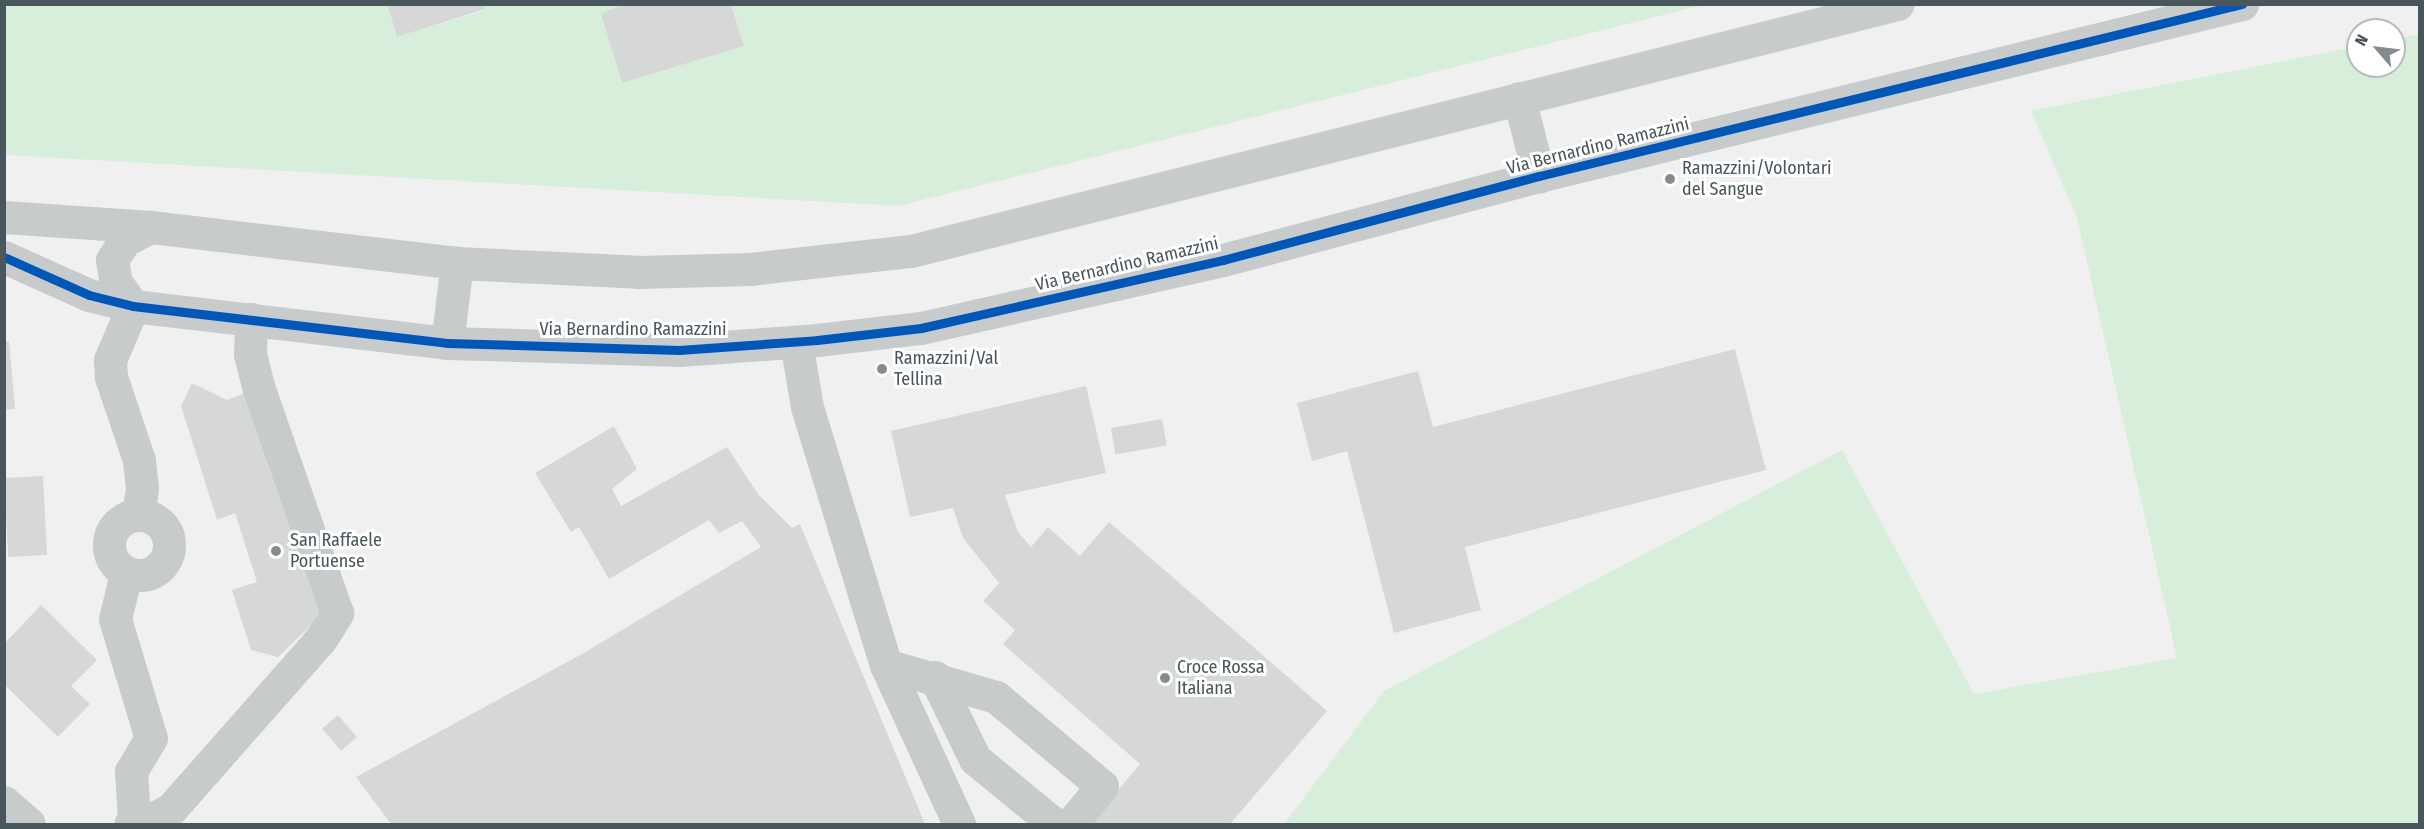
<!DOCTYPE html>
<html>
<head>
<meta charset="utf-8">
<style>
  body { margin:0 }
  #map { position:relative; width:2424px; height:829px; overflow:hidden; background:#f1f0f0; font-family:"Fira Sans Condensed",sans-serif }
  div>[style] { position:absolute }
  .green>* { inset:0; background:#d7eedb }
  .building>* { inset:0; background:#d6d8d8; transform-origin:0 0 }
  .minor>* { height:33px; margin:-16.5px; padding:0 16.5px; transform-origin:16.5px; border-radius:16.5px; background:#c8cbcc }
  .minor>.ring { margin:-16.5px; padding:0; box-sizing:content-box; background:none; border:33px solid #c8cbcc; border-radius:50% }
  .cycleway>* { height:9px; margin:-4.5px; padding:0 4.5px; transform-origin:4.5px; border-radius:4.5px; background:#0057b8 }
  .dots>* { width:16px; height:16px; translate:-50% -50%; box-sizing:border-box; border:3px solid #fff; border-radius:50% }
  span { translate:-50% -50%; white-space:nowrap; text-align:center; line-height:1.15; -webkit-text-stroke:6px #fff; paint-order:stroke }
  .street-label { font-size:18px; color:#49565b }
  .poi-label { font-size:18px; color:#49565b }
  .left { translate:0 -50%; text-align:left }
  .frame { position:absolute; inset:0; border:6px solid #49565b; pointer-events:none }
  .north { position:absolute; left:2346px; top:18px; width:60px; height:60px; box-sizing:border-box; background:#fff; border:2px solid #b6bbbd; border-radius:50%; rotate:298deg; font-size:16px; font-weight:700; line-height:24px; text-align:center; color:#49565b }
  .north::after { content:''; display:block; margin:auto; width:21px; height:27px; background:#848c8f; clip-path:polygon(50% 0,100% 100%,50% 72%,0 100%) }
</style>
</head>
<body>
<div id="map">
  <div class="green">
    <div style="clip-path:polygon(4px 5px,387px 5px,397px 37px,485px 10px,483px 5px,624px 5px,601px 14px,622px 83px,744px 46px,732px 5px,1703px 5px,898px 206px,5px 155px)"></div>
    <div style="clip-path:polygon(2419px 34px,2419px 824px,1284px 824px,1384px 691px,1842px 450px,1974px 694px,2177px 658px,2077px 218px,2031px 111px,2358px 46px,2358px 66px,2394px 66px,2394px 39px)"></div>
  </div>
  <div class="building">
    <div style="clip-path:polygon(387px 4px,483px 4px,485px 9px,397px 37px)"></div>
    <div style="clip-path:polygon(624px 4px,731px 4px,744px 46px,622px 83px,601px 14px)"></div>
    <div style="clip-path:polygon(9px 341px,15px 409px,4px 410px,4px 342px)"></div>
    <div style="clip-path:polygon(1735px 349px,1766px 470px,1465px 547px,1481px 610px,1394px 633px,1347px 451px,1312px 461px,1297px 403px,1418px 371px,1433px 427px)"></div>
    <div style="clip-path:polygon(192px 383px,227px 400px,250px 391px,326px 611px,278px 657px,251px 650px,232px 590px,257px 582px,235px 513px,217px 520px,181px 406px)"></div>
    <div style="clip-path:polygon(1086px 386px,1106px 473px,1005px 495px,1018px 532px,1031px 547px,1048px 527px,1080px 556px,1109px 522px,1327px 711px,1230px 824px,1089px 824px,1140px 764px,1003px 644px,1015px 630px,983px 601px,999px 583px,963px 538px,953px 508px,910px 517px,891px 431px)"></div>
    <div style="left:1162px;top:419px;width:27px;height:52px;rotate:80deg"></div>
    <div style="clip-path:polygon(614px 426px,637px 469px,612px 489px,621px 506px,727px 447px,758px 494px,792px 528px,800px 524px,925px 824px,391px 824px,356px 777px,582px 654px,761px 547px,742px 521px,719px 533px,709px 520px,609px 579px,579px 527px,571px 532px,535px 473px)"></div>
    <div style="left:43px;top:476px;width:79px;height:39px;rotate:87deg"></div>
    <div style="clip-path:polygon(41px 605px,97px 660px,71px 686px,90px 704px,58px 737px,5px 685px,5px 643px)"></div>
    <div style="left:338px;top:715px;width:29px;height:21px;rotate:49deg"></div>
  </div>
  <div class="minor">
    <div style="left:1519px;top:98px;width:81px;rotate:75.6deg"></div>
    <div style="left:4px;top:217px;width:147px;rotate:3.9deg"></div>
    <div style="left:151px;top:227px;width:308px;rotate:6.7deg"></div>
    <div style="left:457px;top:263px;width:181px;rotate:2.8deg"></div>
    <div style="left:638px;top:272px;width:112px;rotate:-1.5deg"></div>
    <div style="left:750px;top:269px;width:162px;rotate:-6.4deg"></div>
    <div style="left:911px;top:251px;width:1017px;rotate:-14.05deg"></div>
    <div style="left:4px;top:257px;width:93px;rotate:24.1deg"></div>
    <div style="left:89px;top:295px;width:45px;rotate:14deg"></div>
    <div style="left:133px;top:306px;width:316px;rotate:6.7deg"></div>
    <div style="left:447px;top:343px;width:232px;rotate:1.7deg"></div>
    <div style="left:679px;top:350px;width:138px;rotate:-4.1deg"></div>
    <div style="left:817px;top:340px;width:105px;rotate:-6.6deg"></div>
    <div style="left:921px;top:328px;width:310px;rotate:-12.7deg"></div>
    <div style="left:1223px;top:260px;width:327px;rotate:-14.9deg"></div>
    <div style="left:1539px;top:176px;width:724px;rotate:-13.75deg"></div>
    <div style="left:133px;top:306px;width:59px;rotate:113.1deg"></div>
    <div style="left:110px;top:360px;width:17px;rotate:87deg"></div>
    <div style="left:111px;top:377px;width:88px;rotate:71.4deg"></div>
    <div style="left:139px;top:460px;width:29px;rotate:84deg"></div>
    <div style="left:142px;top:489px;width:25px;rotate:99deg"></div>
    <div style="left:133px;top:306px;width:29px;rotate:-126deg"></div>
    <div style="left:116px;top:283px;width:23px;rotate:-100deg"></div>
    <div style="left:112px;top:260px;width:24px;rotate:-57deg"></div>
    <div style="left:125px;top:240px;width:29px;rotate:-27deg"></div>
    <div style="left:796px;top:342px;width:66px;rotate:80.4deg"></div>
    <div style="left:807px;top:407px;width:270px;rotate:73deg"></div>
    <div style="left:886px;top:665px;width:175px;rotate:65.3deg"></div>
    <div style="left:447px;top:343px;width:81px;rotate:-82.9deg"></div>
    <div class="ring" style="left:109px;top:515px;width:27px;height:27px"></div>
    <div style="left:126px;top:573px;width:47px;rotate:103.4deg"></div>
    <div style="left:115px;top:619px;width:124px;rotate:73.2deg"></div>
    <div style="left:151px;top:738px;width:39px;rotate:121deg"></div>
    <div style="left:131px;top:771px;width:48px;rotate:86.4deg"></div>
    <div style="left:134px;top:819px;width:6px;rotate:129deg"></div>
    <div style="left:886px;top:665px;width:115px;rotate:16.2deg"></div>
    <div style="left:996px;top:697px;width:138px;rotate:40deg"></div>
    <div style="left:1102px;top:786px;width:49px;rotate:129.2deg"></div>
    <div style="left:935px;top:677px;width:91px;rotate:64deg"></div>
    <div style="left:975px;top:759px;width:102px;rotate:39.4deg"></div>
    <div style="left:4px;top:802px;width:33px;rotate:41deg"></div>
    <div style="left:134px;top:819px;width:22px;rotate:-5deg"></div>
    <div style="left:156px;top:817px;width:17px;rotate:-28deg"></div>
    <div style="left:171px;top:809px;width:227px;rotate:-48.6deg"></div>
    <div style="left:321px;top:639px;width:31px;rotate:-58deg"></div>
    <div style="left:337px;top:613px;width:240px;rotate:-109.2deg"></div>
    <div style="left:258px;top:386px;width:33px;rotate:-104deg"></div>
    <div style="left:250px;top:354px;width:35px;rotate:-88deg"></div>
  </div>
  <div class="cycleway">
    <div style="left:4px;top:257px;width:93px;rotate:24.1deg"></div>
    <div style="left:89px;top:295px;width:45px;rotate:14deg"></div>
    <div style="left:133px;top:306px;width:316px;rotate:6.7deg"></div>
    <div style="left:447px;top:343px;width:232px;rotate:1.7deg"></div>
    <div style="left:679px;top:350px;width:138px;rotate:-4.1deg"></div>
    <div style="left:817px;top:340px;width:105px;rotate:-6.6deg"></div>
    <div style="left:921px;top:328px;width:310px;rotate:-12.7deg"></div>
    <div style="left:1223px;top:260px;width:327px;rotate:-14.9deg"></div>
    <div style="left:1539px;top:176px;width:724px;rotate:-13.75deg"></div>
  </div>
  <div class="dots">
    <div style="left:1670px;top:179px;background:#848c8f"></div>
    <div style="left:882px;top:369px;background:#848c8f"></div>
    <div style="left:276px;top:551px;background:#848c8f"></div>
    <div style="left:1165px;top:678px;background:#848c8f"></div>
  </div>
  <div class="street-label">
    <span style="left:1598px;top:146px;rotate:-14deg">Via Bernardino Ramazzini</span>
    <span style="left:1127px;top:264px;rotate:-13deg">Via Bernardino Ramazzini</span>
    <span style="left:633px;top:329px">Via Bernardino Ramazzini</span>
  </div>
  <div class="poi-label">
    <span class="left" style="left:1682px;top:179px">Ramazzini/Volontari<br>del Sangue</span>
    <span class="left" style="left:894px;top:369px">Ramazzini/Val<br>Tellina</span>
    <span class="left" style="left:290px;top:551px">San Raffaele<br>Portuense</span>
    <span class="left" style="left:1177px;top:678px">Croce Rossa<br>Italiana</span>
  </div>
  <div class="frame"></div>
  <div class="north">N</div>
</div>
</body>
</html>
